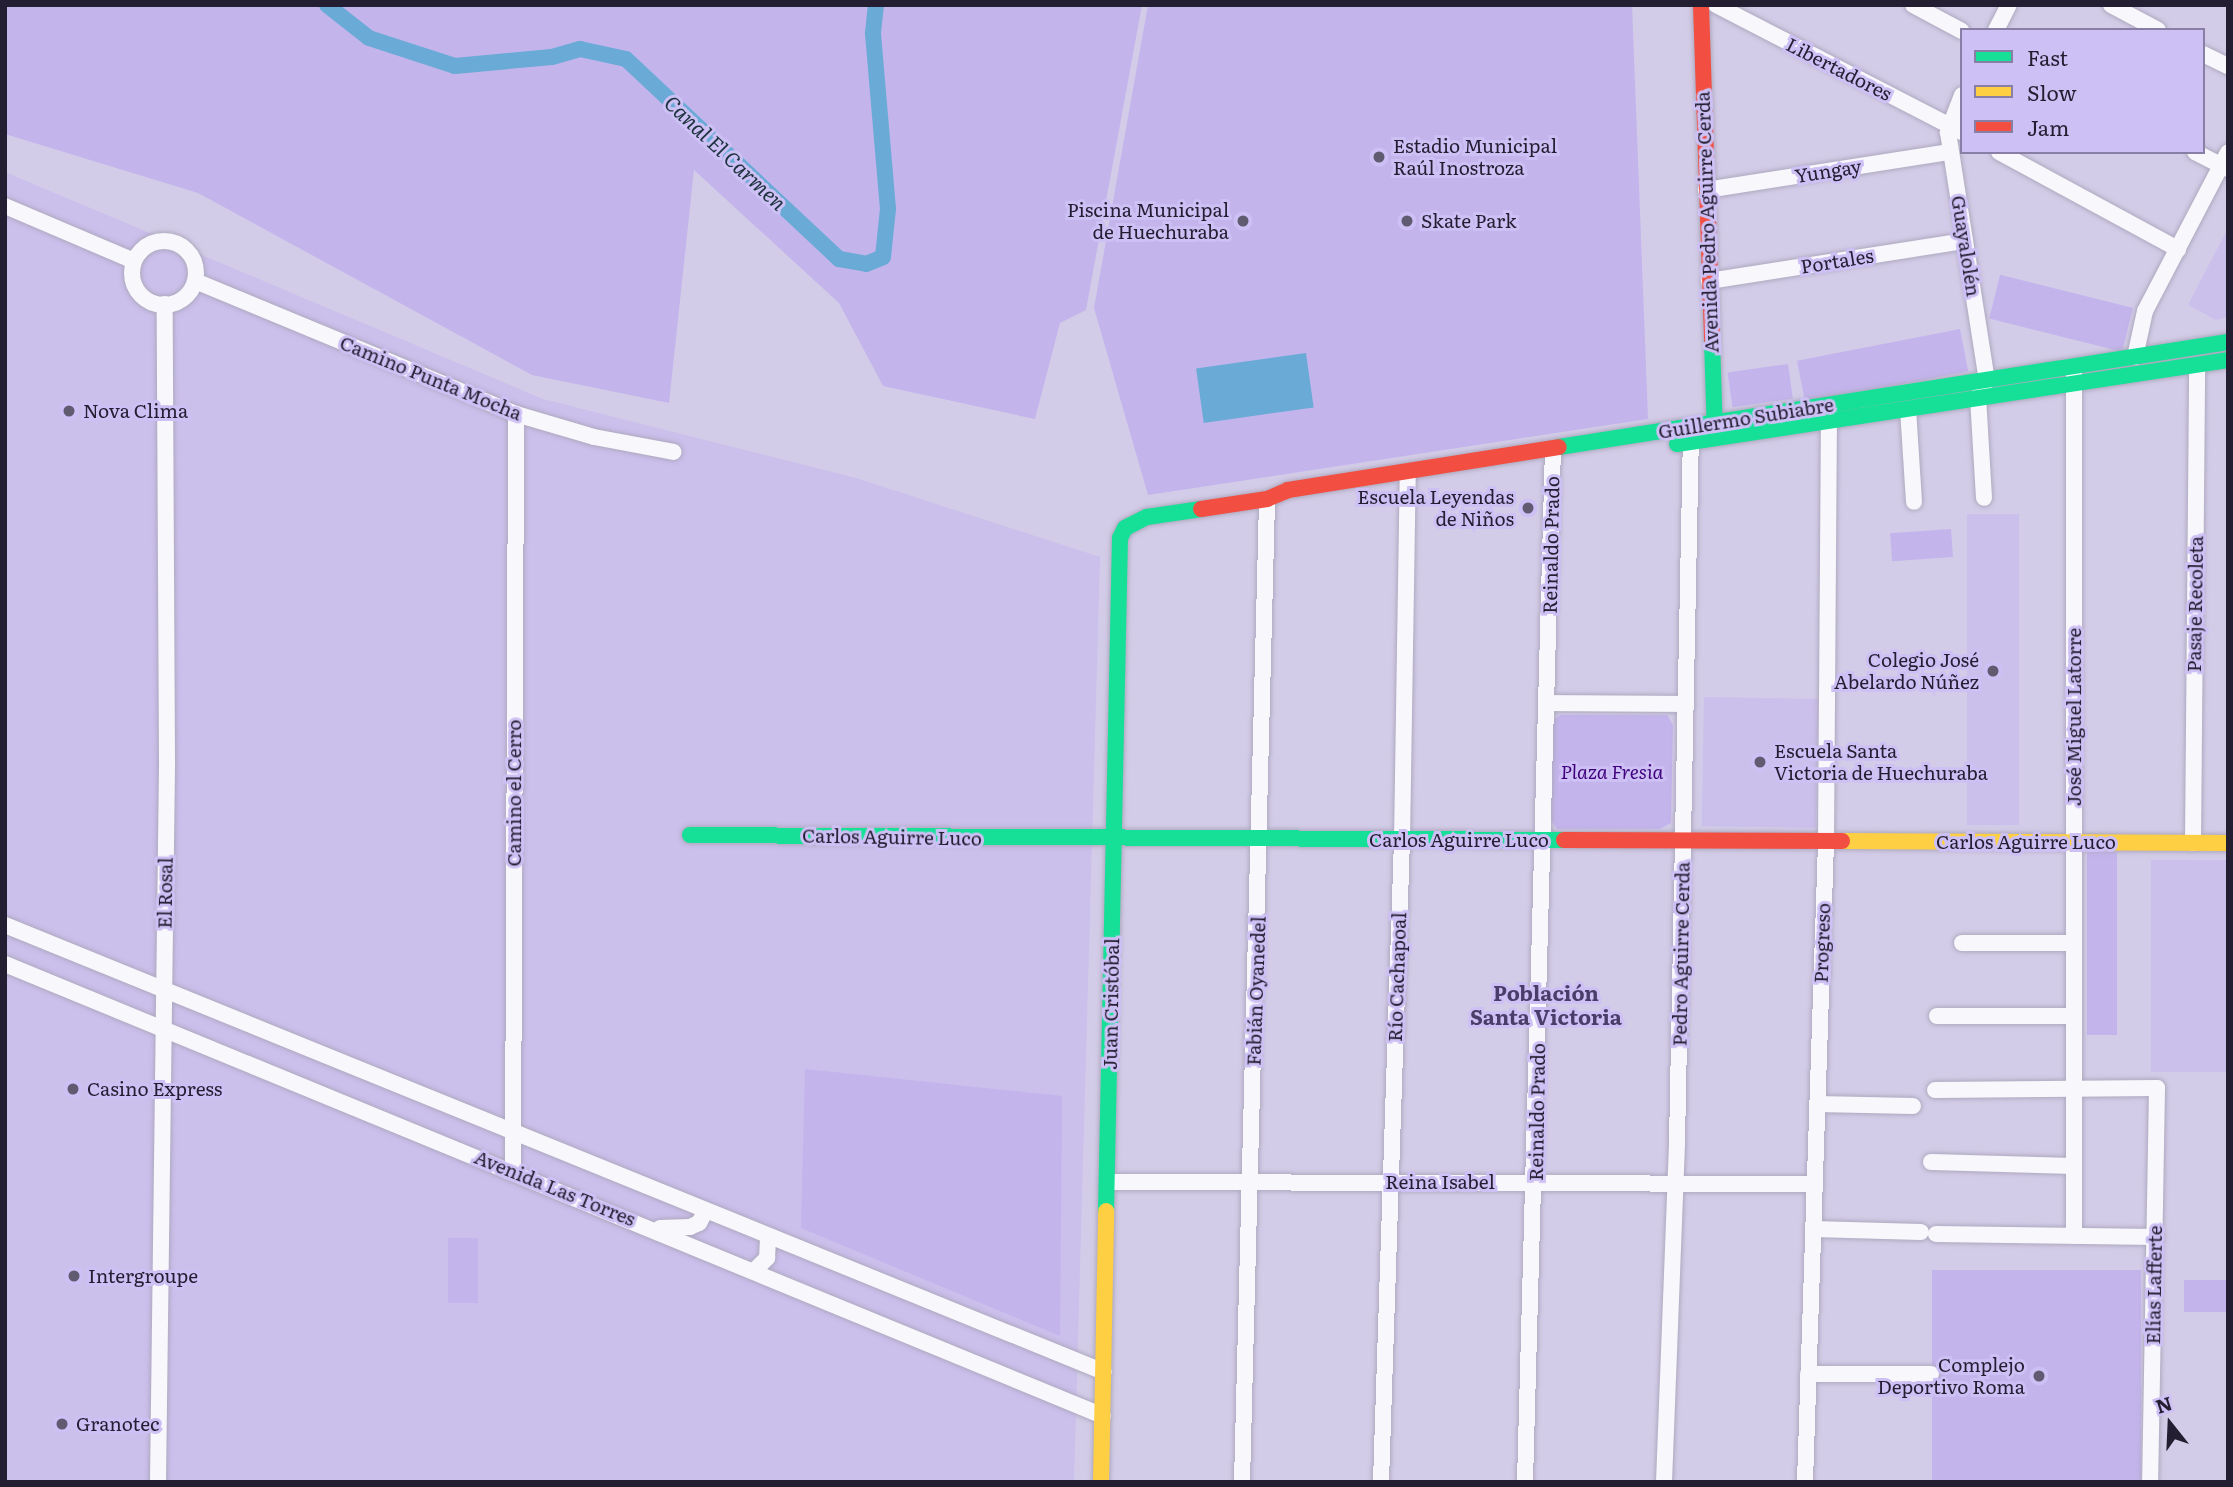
<!DOCTYPE html>
<html>
<head>
<meta charset="utf-8">
<style>
  body { margin:0 }
  #map { position:relative; width:2233px; height:1487px; overflow:hidden; background:#d3cce8; font-family:Literata,serif }
  div>[style] { position:absolute }
  .built>* { inset:0; background:#cbbfec; transform-origin:0 0 }
  .green>* { inset:0; background:#c3b4ec; transform-origin:0 0 }
  .water>* { inset:0; background:#6aaad6; transform-origin:0 0 }
  .canal>* { height:16px; margin:-8px; padding:0 8px; transform-origin:8px; border-radius:8px; background:#6aaad6 }
  .roads { filter:drop-shadow(0 0 2px #aea9bf) drop-shadow(0 0 2px #aea9bf) }
  .street>* { height:16px; margin:-8px; padding:0 8px; transform-origin:8px; border-radius:8px; background:#f8f7fc }
  .street>.ring { margin:-8px; padding:0; box-sizing:content-box; background:none; border:16px solid #f8f7fc; border-radius:50% }
  .fast>* { height:16px; margin:-8px; padding:0 8px; transform-origin:8px; border-radius:8px; background:#16e098 }
  .slow>* { height:16px; margin:-8px; padding:0 8px; transform-origin:8px; border-radius:8px; background:#ffcf43 }
  .jam>* { height:16px; margin:-8px; padding:0 8px; transform-origin:8px; border-radius:8px; background:#f24e42 }
  .dots>* { width:19px; height:19px; translate:-50% -50%; box-sizing:border-box; border:4px solid #cdc0f4; border-radius:50% }
  span { translate:-50% -50%; white-space:nowrap; text-align:center; line-height:1.15; -webkit-text-stroke:6px #cdc0f4; paint-order:stroke }
  .street-label { font-size:19px; color:#241e32 }
  .poi-label { font-size:19px; color:#241e32 }
  .left { translate:0 -50%; text-align:left }
  .right { translate:-100% -50%; text-align:right }
  .park-label { font-size:19px; color:#40007e; font-style:italic }
  .water-label { font-size:21px; color:#1e333f; font-style:italic }
  .neighbourhood-label { font-size:21px; color:#4a3d69; font-weight:700 }
  .frame { position:absolute; inset:0; border:7px solid #241e32; pointer-events:none }
  .legend { position:absolute; left:1960px; top:28px; width:245px; height:126px; box-sizing:border-box; background:#cdc0f4; border:2px solid #897fa6; margin:0; padding:9px 12px; list-style:none; font-size:21px; color:#241e32 }
  .legend li { display:flex; align-items:center; gap:14px; height:35px }
  .legend b { width:35px; border:2px solid #897fa6 }
  .north { position:absolute; left:2135px; top:1389px; width:70px; height:70px; -webkit-text-stroke:5px #cdc0f4; paint-order:stroke; rotate:342deg; font-size:19px; font-weight:700; line-height:28px; text-align:center; color:#241e32 }
  .north::after { content:''; display:block; margin:auto; width:24px; height:32px; background:#241e32; clip-path:polygon(50% 0,100% 100%,50% 72%,0 100%) }
</style>
</head>
<body>
<div id="map">
  <div class="built">
    <div style="clip-path:polygon(5px 172px,543px 399px,856px 478px,1100px 557px,1074px 1482px,5px 1482px)"></div>
    <div style="clip-path:polygon(2228px 228px,2228px 317px,2216px 320px,2188px 305px)"></div>
    <div style="left:2019px;top:514px;width:311px;height:52px;rotate:90deg"></div>
    <div style="left:1704px;top:697px;width:114px;height:129px;rotate:1deg"></div>
    <div style="left:2228px;top:860px;width:212px;height:77px;rotate:90deg"></div>
  </div>
  <div class="green">
    <div style="clip-path:polygon(5px 5px,1142px 5px,1086px 310px,1060px 323px,1035px 419px,883px 386px,839px 303px,694px 170px,669px 403px,532px 375px,198px 193px,5px 134px)"></div>
    <div style="clip-path:polygon(1148px 5px,1632px 5px,1648px 419px,1148px 495px,1094px 308px)"></div>
    <div style="left:2133px;top:308px;width:45px;height:137px;rotate:104deg"></div>
    <div style="left:1960px;top:329px;width:43px;height:166px;rotate:79deg"></div>
    <div style="left:1788px;top:364px;width:35px;height:61px;rotate:82deg"></div>
    <div style="left:1951px;top:529px;width:28px;height:61px;rotate:86deg"></div>
    <div style="clip-path:polygon(1560px 715px,1667px 715px,1673px 725px,1671px 823px,1660px 829px,1557px 829px,1551px 820px,1552px 721px)"></div>
    <div style="left:2087px;top:852px;width:30px;height:183px"></div>
    <div style="clip-path:polygon(805px 1069px,1062px 1096px,1060px 1336px,801px 1228px)"></div>
    <div style="left:448px;top:1238px;width:30px;height:65px"></div>
    <div style="left:1932px;top:1270px;width:209px;height:212px"></div>
    <div style="left:2184px;top:1280px;width:44px;height:32px"></div>
  </div>
  <div class="water">
    <div style="left:1306px;top:353px;width:55px;height:111px;rotate:82deg"></div>
  </div>
  <div class="canal">
    <div style="left:327px;top:5px;width:53px;rotate:38.2deg"></div>
    <div style="left:369px;top:38px;width:90px;rotate:18deg"></div>
    <div style="left:455px;top:66px;width:97px;rotate:-5.3deg"></div>
    <div style="left:552px;top:57px;width:29px;rotate:-16deg"></div>
    <div style="left:580px;top:49px;width:47px;rotate:12.3deg"></div>
    <div style="left:626px;top:59px;width:292px;rotate:43.2deg"></div>
    <div style="left:839px;top:259px;width:27px;rotate:10deg"></div>
    <div style="left:866px;top:264px;width:18px;rotate:-22deg"></div>
    <div style="left:883px;top:257px;width:48px;rotate:-84.1deg"></div>
    <div style="left:888px;top:209px;width:177px;rotate:-94.9deg"></div>
    <div style="left:873px;top:33px;width:28px;rotate:-84deg"></div>
  </div>
  <div class="roads">
    <div class="street">
      <div style="left:1716px;top:5px;width:277px;rotate:27.3deg"></div>
      <div style="left:1913px;top:5px;width:55px;rotate:28deg"></div>
      <div style="left:2111px;top:5px;width:53px;rotate:28deg"></div>
      <div style="left:1996px;top:30px;width:28px;rotate:-63deg"></div>
      <div style="left:2203px;top:54px;width:28px;rotate:26deg"></div>
      <div style="left:1962px;top:95px;width:40px;rotate:111deg"></div>
      <div style="left:1948px;top:132px;width:251px;rotate:81.1deg"></div>
      <div style="left:1987px;top:380px;width:19px;rotate:118deg"></div>
      <div style="left:1978px;top:397px;width:101px;rotate:86.6deg"></div>
      <div style="left:1999px;top:152px;width:204px;rotate:28.5deg"></div>
      <div style="left:2195px;top:152px;width:37px;rotate:27deg"></div>
      <div style="left:1706px;top:190px;width:247px;rotate:-8.9deg"></div>
      <div style="left:5px;top:206px;width:140px;rotate:23.1deg"></div>
      <div class="ring" style="left:132px;top:241px;width:48px;height:48px"></div>
      <div style="left:195px;top:281px;width:347px;rotate:22.5deg"></div>
      <div style="left:516px;top:414px;width:81px;rotate:16.4deg"></div>
      <div style="left:594px;top:437px;width:81px;rotate:10.6deg"></div>
      <div style="left:1709px;top:281px;width:259px;rotate:-8.9deg"></div>
      <div style="left:2135px;top:357px;width:47px;rotate:-77.7deg"></div>
      <div style="left:2145px;top:311px;width:179px;rotate:-62.4deg"></div>
      <div style="left:1908px;top:409px;width:93px;rotate:86.3deg"></div>
      <div style="left:1547px;top:703px;width:139px;rotate:0.4deg"></div>
      <div style="left:2193px;top:843px;width:478px;rotate:-89.5deg"></div>
      <div style="left:5px;top:925px;width:1186px;rotate:22.13deg"></div>
      <div style="left:1962px;top:943px;width:112px"></div>
      <div style="left:5px;top:964px;width:1187px;rotate:22.37deg"></div>
      <div style="left:1937px;top:1016px;width:137px"></div>
      <div style="left:1935px;top:1090px;width:222px;rotate:-0.5deg"></div>
      <div style="left:2157px;top:1088px;width:394px;rotate:91deg"></div>
      <div style="left:1817px;top:1104px;width:96px;rotate:1.2deg"></div>
      <div style="left:1931px;top:1162px;width:143px;rotate:1.6deg"></div>
      <div style="left:513px;top:1171px;width:757px;rotate:-89.77deg"></div>
      <div style="left:1108px;top:1182px;width:707px;rotate:0.16deg"></div>
      <div style="left:660px;top:1228px;width:30px;rotate:-2deg"></div>
      <div style="left:690px;top:1227px;width:10px;rotate:-24deg"></div>
      <div style="left:699px;top:1223px;width:13px;rotate:-61deg"></div>
      <div style="left:1813px;top:1229px;width:108px;rotate:1.6deg"></div>
      <div style="left:1936px;top:1234px;width:220px;rotate:0.8deg"></div>
      <div style="left:2074px;top:1236px;width:862px;rotate:-90deg"></div>
      <div style="left:756px;top:1269px;width:16px;rotate:-45deg"></div>
      <div style="left:767px;top:1258px;width:22px;rotate:-87deg"></div>
      <div style="left:1808px;top:1374px;width:123px"></div>
      <div style="left:158px;top:1482px;width:721px;rotate:-89.28deg"></div>
      <div style="left:167px;top:761px;width:457px;rotate:-90.3deg"></div>
      <div style="left:1242px;top:1482px;width:983px;rotate:-88.54deg"></div>
      <div style="left:1381px;top:1482px;width:642px;rotate:-88.13deg"></div>
      <div style="left:1402px;top:840px;width:368px;rotate:-89.1deg"></div>
      <div style="left:1525px;top:1482px;width:1033px;rotate:-88.45deg"></div>
      <div style="left:1664px;top:1482px;width:340px;rotate:-87.8deg"></div>
      <div style="left:1677px;top:1142px;width:709px;rotate:-88.87deg"></div>
      <div style="left:1805px;top:1482px;width:640px;rotate:-88.12deg"></div>
      <div style="left:1826px;top:842px;width:432px;rotate:-89.6deg"></div>
    </div>
    <div class="fast">
      <div style="left:1712px;top:340px;width:97px;rotate:88.2deg"></div>
      <div style="left:1677px;top:444px;width:557px;rotate:-8.67deg"></div>
      <div style="left:1559px;top:447px;width:677px;rotate:-8.92deg"></div>
      <div style="left:690px;top:835px;width:874px;rotate:0.33deg"></div>
      <div style="left:1106px;top:1211px;width:673px;rotate:-88.81deg"></div>
      <div style="left:1120px;top:538px;width:11px;rotate:-63deg"></div>
      <div style="left:1125px;top:528px;width:25px;rotate:-27deg"></div>
      <div style="left:1147px;top:517px;width:55px;rotate:-8.4deg"></div>
    </div>
    <div class="slow">
      <div style="left:1842px;top:841px;width:386px;rotate:0.3deg"></div>
      <div style="left:1101px;top:1482px;width:271px;rotate:-88.9deg"></div>
    </div>
    <div class="jam">
      <div style="left:1701px;top:5px;width:335px;rotate:88.1deg"></div>
      <div style="left:1201px;top:509px;width:67px;rotate:-8.6deg"></div>
      <div style="left:1267px;top:499px;width:23px;rotate:-23deg"></div>
      <div style="left:1288px;top:490px;width:274px;rotate:-9deg"></div>
      <div style="left:1564px;top:840px;width:278px;rotate:0.2deg"></div>
    </div>
  </div>
  <div class="dots">
    <div style="left:1379px;top:157px;background:#615b72"></div>
    <div style="left:1243px;top:221px;background:#615b72"></div>
    <div style="left:1407px;top:221px;background:#615b72"></div>
    <div style="left:69px;top:411px;background:#615b72"></div>
    <div style="left:1528px;top:508px;background:#615b72"></div>
    <div style="left:1993px;top:671px;background:#615b72"></div>
    <div style="left:1760px;top:762px;background:#615b72"></div>
    <div style="left:73px;top:1089px;background:#615b72"></div>
    <div style="left:74px;top:1276px;background:#615b72"></div>
    <div style="left:2039px;top:1376px;background:#615b72"></div>
    <div style="left:62px;top:1424px;background:#615b72"></div>
  </div>
  <div class="street-label">
    <span style="left:1839px;top:69px;rotate:27deg">Libertadores</span>
    <span style="left:1828px;top:171px;rotate:-9deg">Yungay</span>
    <span style="left:1707px;top:222px;rotate:-92deg">Avenida Pedro Aguirre Cerda</span>
    <span style="left:1966px;top:246px;rotate:81deg">Guayalolén</span>
    <span style="left:1837px;top:261px;rotate:-9deg">Portales</span>
    <span style="left:431px;top:378px;rotate:22deg">Camino Punta Mocha</span>
    <span style="left:1746px;top:418px;rotate:-9deg">Guillermo Subiabre</span>
    <span style="left:1551px;top:545px;rotate:-89deg">Reinaldo Prado</span>
    <span style="left:2195px;top:604px;rotate:-89deg">Pasaje Recoleta</span>
    <span style="left:2074px;top:717px;rotate:-90deg">José Miguel Latorre</span>
    <span style="left:514px;top:793px;rotate:-90deg">Camino el Cerro</span>
    <span style="left:892px;top:837px;rotate:1deg">Carlos Aguirre Luco</span>
    <span style="left:1459px;top:840px">Carlos Aguirre Luco</span>
    <span style="left:2026px;top:842px">Carlos Aguirre Luco</span>
    <span style="left:165px;top:893px;rotate:-89deg">El Rosal</span>
    <span style="left:1822px;top:943px;rotate:-88deg">Progreso</span>
    <span style="left:1681px;top:954px;rotate:-89deg">Pedro Aguirre Cerda</span>
    <span style="left:1397px;top:977px;rotate:-88deg">Río Cachapoal</span>
    <span style="left:1256px;top:991px;rotate:-88deg">Fabián Oyanedel</span>
    <span style="left:1111px;top:1004px;rotate:-89deg">Juan Cristóbal</span>
    <span style="left:1537px;top:1112px;rotate:-89deg">Reinaldo Prado</span>
    <span style="left:1440px;top:1182px">Reina Isabel</span>
    <span style="left:555px;top:1188px;rotate:22deg">Avenida Las Torres</span>
    <span style="left:2154px;top:1285px;rotate:-89deg">Elías Lafferte</span>
  </div>
  <div class="poi-label">
    <span class="left" style="left:1393px;top:157px">Estadio Municipal<br>Raúl Inostroza</span>
    <span class="right" style="left:1229px;top:221px">Piscina Municipal<br>de Huechuraba</span>
    <span class="left" style="left:1421px;top:221px">Skate Park</span>
    <span class="left" style="left:83px;top:411px">Nova Clima</span>
    <span class="right" style="left:1514px;top:508px">Escuela Leyendas<br>de Niños</span>
    <span class="right" style="left:1979px;top:671px">Colegio José<br>Abelardo Núñez</span>
    <span class="left" style="left:1774px;top:762px">Escuela Santa<br>Victoria de Huechuraba</span>
    <span class="left" style="left:87px;top:1089px">Casino Express</span>
    <span class="left" style="left:88px;top:1276px">Intergroupe</span>
    <span class="right" style="left:2025px;top:1376px">Complejo<br>Deportivo Roma</span>
    <span class="left" style="left:76px;top:1424px">Granotec</span>
  </div>
  <div class="park-label">
    <span style="left:1612px;top:772px">Plaza Fresia</span>
  </div>
  <div class="water-label">
    <span style="left:726px;top:152px;rotate:43deg">Canal El Carmen</span>
  </div>
  <div class="neighbourhood-label">
    <span style="left:1546px;top:1004px">Población<br>Santa Victoria</span>
  </div>
  <div class="frame"></div>
  <ul class="legend">
  <li><b style="height:9px;background:#16e098"></b>Fast</li>
  <li><b style="height:9px;background:#ffcf43"></b>Slow</li>
  <li><b style="height:9px;background:#f24e42"></b>Jam</li>
  </ul>
  <div class="north">N</div>
</div>
</body>
</html>
